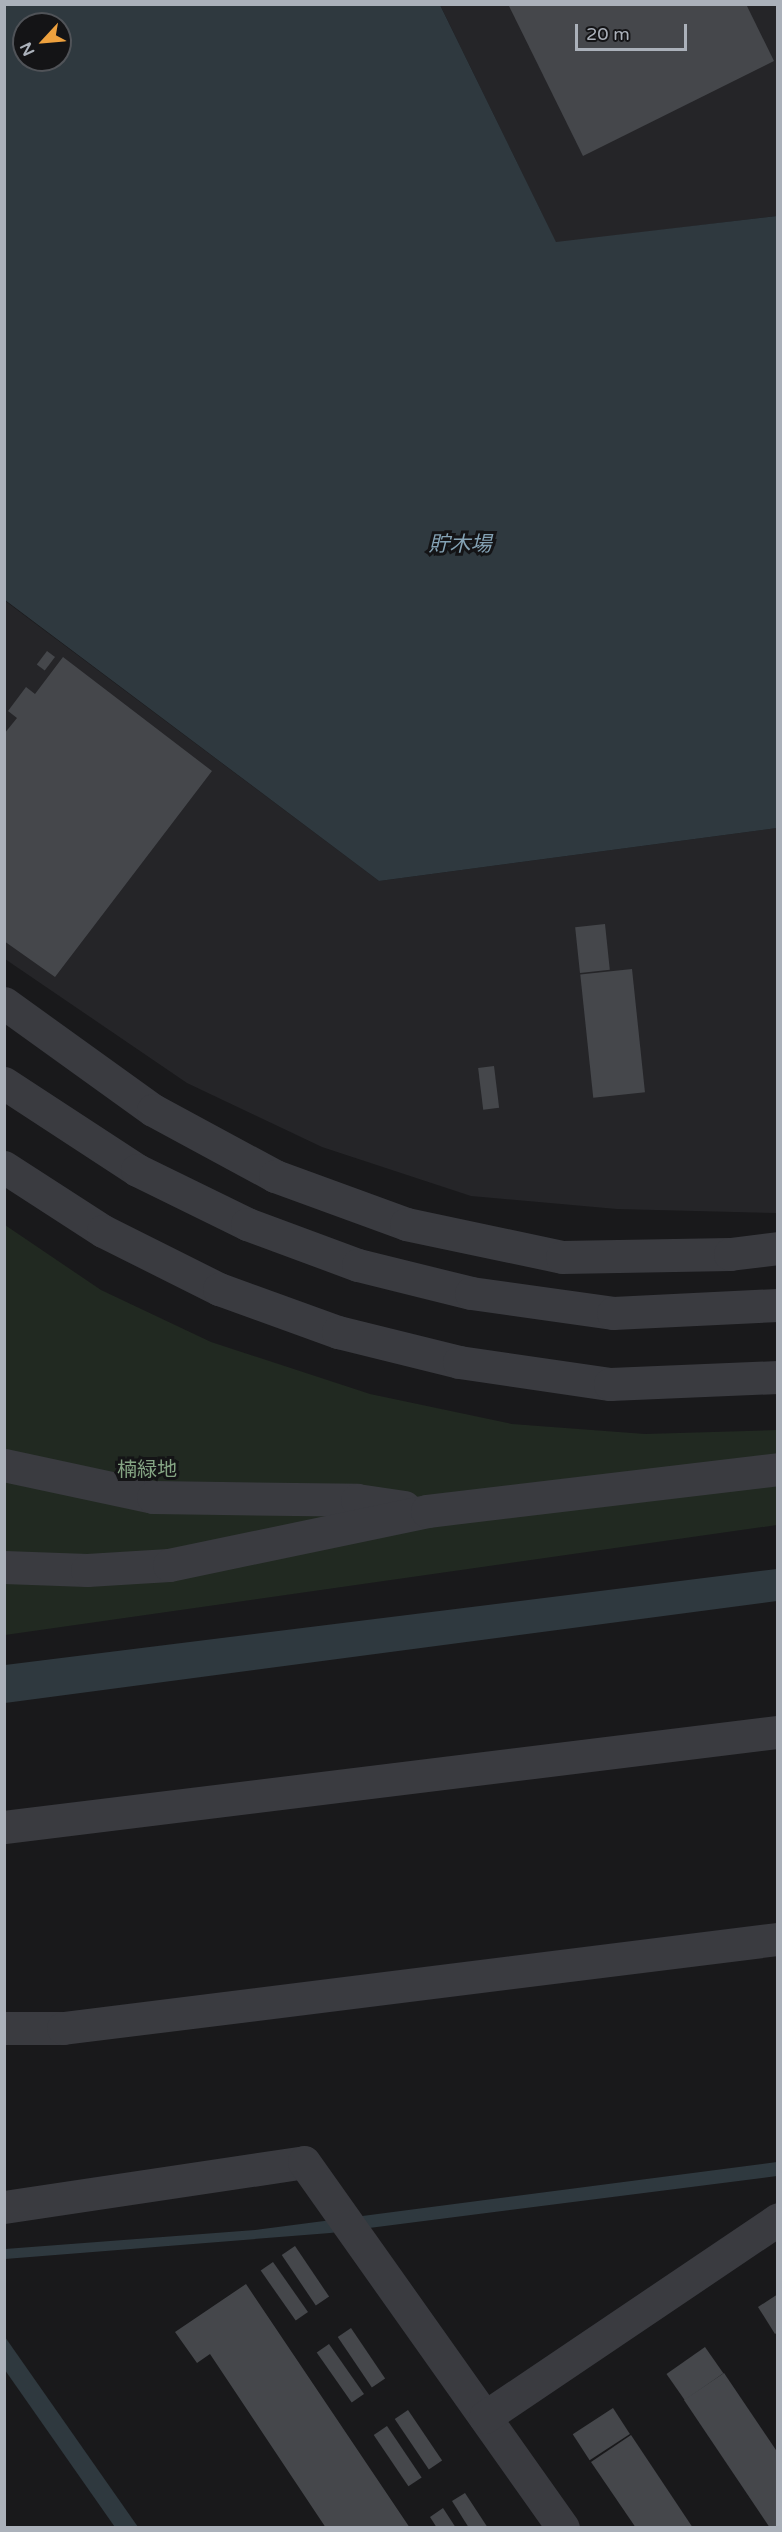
<!DOCTYPE html>
<html>
<head>
<meta charset="utf-8">
<style>
  body { margin:0 }
  #map { position:relative; width:782px; height:2532px; overflow:hidden; background:#19191b; font-family:"Varela Round","Noto Sans JP",sans-serif }
  div>[style] { position:absolute }
  .built>* { inset:0; background:#252528 }
  .green>* { inset:0; background:#212921 }
  .water>* { inset:0; background:#2f393f; transform-origin:0 0 }
  .building>* { inset:0; background:#45474b; transform-origin:0 0 }
  .minor>* { height:33px; margin:-16.5px; padding:0 16.5px; transform-origin:16.5px; border-radius:16.5px; background:#3a3b40 }
  span { translate:-50% -50%; white-space:nowrap; text-align:center; line-height:1.15; -webkit-text-stroke:6px #141416; paint-order:stroke }
  .park-label { font-size:20px; color:#84a483 }
  .water-label { font-size:21px; color:#84a2b4; font-style:italic }
  .frame { position:absolute; inset:0; border:6px solid #abb1ba; pointer-events:none }
  .north { position:absolute; left:12px; top:12px; width:60px; height:60px; box-sizing:border-box; background:#141416; border:2px solid #505358; border-radius:50%; rotate:244deg; font-size:16px; font-weight:700; line-height:24px; text-align:center; color:#abb1ba }
  .north::after { content:''; display:block; margin:auto; width:21px; height:27px; background:#eea13e; clip-path:polygon(50% 0,100% 100%,50% 72%,0 100%) }
  .scale { position:absolute; left:575px; top:24px; width:112px; height:27px; box-sizing:border-box; border:3px solid #abb1ba; border-top:0; padding-left:8px; font-size:18px; line-height:21px; white-space:nowrap; color:#abb1ba; -webkit-text-stroke:4px #141416; paint-order:stroke }
</style>
</head>
<body>
<div id="map">
  <div class="built">
    <div style="clip-path:polygon(440px 5px,777px 5px,777px 216px,556px 243px)"></div>
    <div style="clip-path:polygon(4px 600px,379px 881px,777px 828px,777px 1213px,617px 1209px,471px 1196px,322px 1147px,187px 1083px,5px 959px)"></div>
  </div>
  <div class="green">
    <div style="clip-path:polygon(5px 1225px,101px 1290px,211px 1342px,370px 1394px,512px 1424px,645px 1434px,777px 1430px,777px 1525px,5px 1635px)"></div>
  </div>
  <div class="water">
    <div style="clip-path:polygon(evenodd,4px 5px,440px 5px,556px 242px,777px 216px,777px 828px,379px 881px,5px 600px,4px 5px,24px 24px,60px 24px,60px 60px,24px 60px,24px 24px)"></div>
    <div style="clip-path:polygon(777px 1569px,777px 1601px,5px 1703px,5px 1665px)"></div>
    <div style="clip-path:polygon(777px 2162px,777px 2176px,330px 2233px,5px 2259px,5px 2249px,255px 2230px)"></div>
    <div style="left:5px;top:2337px;width:231px;height:19px;rotate:55deg"></div>
  </div>
  <div class="building">
    <div style="clip-path:polygon(508px 4px,746px 4px,774px 61px,583px 156px)"></div>
    <div style="left:47px;top:651px;width:10px;height:17px;rotate:37deg"></div>
    <div style="clip-path:polygon(63px 657px,212px 771px,55px 977px,4px 941px,4px 734px,17px 718px,8px 711px,26px 687px,35px 694px)"></div>
    <div style="left:605px;top:924px;width:46px;height:30px;rotate:84deg"></div>
    <div style="left:632px;top:969px;width:124px;height:52px;rotate:84deg"></div>
    <div style="left:494px;top:1066px;width:42px;height:16px;rotate:83deg"></div>
    <div style="left:295px;top:2246px;width:61px;height:16px;rotate:56deg"></div>
    <div style="left:273px;top:2262px;width:61px;height:15px;rotate:55deg"></div>
    <div style="clip-path:polygon(246px 2284px,410px 2528px,326px 2528px,210px 2354px,197px 2363px,175px 2332px)"></div>
    <div style="clip-path:polygon(778px 2294px,778px 2332px,775px 2334px,758px 2307px)"></div>
    <div style="left:351px;top:2328px;width:61px;height:16px;rotate:56deg"></div>
    <div style="left:329px;top:2344px;width:61px;height:15px;rotate:55deg"></div>
    <div style="left:705px;top:2347px;width:32px;height:47px;rotate:55deg"></div>
    <div style="clip-path:polygon(724px 2373px,778px 2453px,778px 2528px,770px 2528px,684px 2400px)"></div>
    <div style="left:613px;top:2408px;width:31px;height:48px;rotate:57deg"></div>
    <div style="left:408px;top:2410px;width:61px;height:16px;rotate:56deg"></div>
    <div style="left:387px;top:2426px;width:62px;height:16px;rotate:56deg"></div>
    <div style="clip-path:polygon(631px 2435px,693px 2528px,636px 2528px,591px 2462px)"></div>
    <div style="clip-path:polygon(465px 2493px,488px 2528px,469px 2528px,452px 2501px)"></div>
    <div style="clip-path:polygon(443px 2508px,456px 2528px,437px 2528px,430px 2517px)"></div>
  </div>
  <div class="minor">
    <div style="left:4px;top:1003px;width:183px;rotate:35.7deg"></div>
    <div style="left:153px;top:1110px;width:139px;rotate:28.4deg"></div>
    <div style="left:275px;top:1176px;width:140px;rotate:20.1deg"></div>
    <div style="left:406px;top:1224px;width:159px;rotate:11.9deg"></div>
    <div style="left:562px;top:1257px;width:168px;rotate:-1deg"></div>
    <div style="left:730px;top:1254px;width:48px;rotate:-7.1deg"></div>
    <div style="left:4px;top:1083px;width:159px;rotate:33.2deg"></div>
    <div style="left:137px;top:1170px;width:123px;rotate:26.1deg"></div>
    <div style="left:247px;top:1224px;width:118px;rotate:20.3deg"></div>
    <div style="left:358px;top:1265px;width:116px;rotate:13.9deg"></div>
    <div style="left:471px;top:1293px;width:143px;rotate:8deg"></div>
    <div style="left:613px;top:1313px;width:165px;rotate:-2.8deg"></div>
    <div style="left:4px;top:1167px;width:118px;rotate:32.9deg"></div>
    <div style="left:103px;top:1231px;width:130px;rotate:26.6deg"></div>
    <div style="left:219px;top:1289px;width:127px;rotate:19.9deg"></div>
    <div style="left:338px;top:1332px;width:125px;rotate:13.9deg"></div>
    <div style="left:459px;top:1362px;width:153px;rotate:8.3deg"></div>
    <div style="left:610px;top:1384px;width:168px;rotate:-2.4deg"></div>
    <div style="left:4px;top:1465px;width:152px;rotate:12.1deg"></div>
    <div style="left:153px;top:1497px;width:204px;rotate:0.8deg"></div>
    <div style="left:357px;top:1500px;width:48px;rotate:8.5deg"></div>
    <div style="left:4px;top:1567px;width:83px;rotate:2.1deg"></div>
    <div style="left:87px;top:1570px;width:82px;rotate:-3.5deg"></div>
    <div style="left:169px;top:1565px;width:264px;rotate:-11.8deg"></div>
    <div style="left:427px;top:1511px;width:354px;rotate:-6.8deg"></div>
    <div style="left:4px;top:1827px;width:780px;rotate:-7deg"></div>
    <div style="left:4px;top:2028px;width:59px"></div>
    <div style="left:63px;top:2028px;width:721px;rotate:-7.1deg"></div>
    <div style="left:4px;top:2207px;width:303px;rotate:-8.5deg"></div>
    <div style="left:304px;top:2162px;width:448px;rotate:54.7deg"></div>
    <div style="left:485px;top:2417px;width:354px;rotate:-34deg"></div>
  </div>
  <div class="park-label">
    <span style="left:147px;top:1470px">楠緑地</span>
  </div>
  <div class="water-label">
    <span style="left:460px;top:545px">貯木場</span>
  </div>
  <div class="frame"></div>
  <div class="north">N</div>
  <div class="scale">20 m</div>
</div>
</body>
</html>
